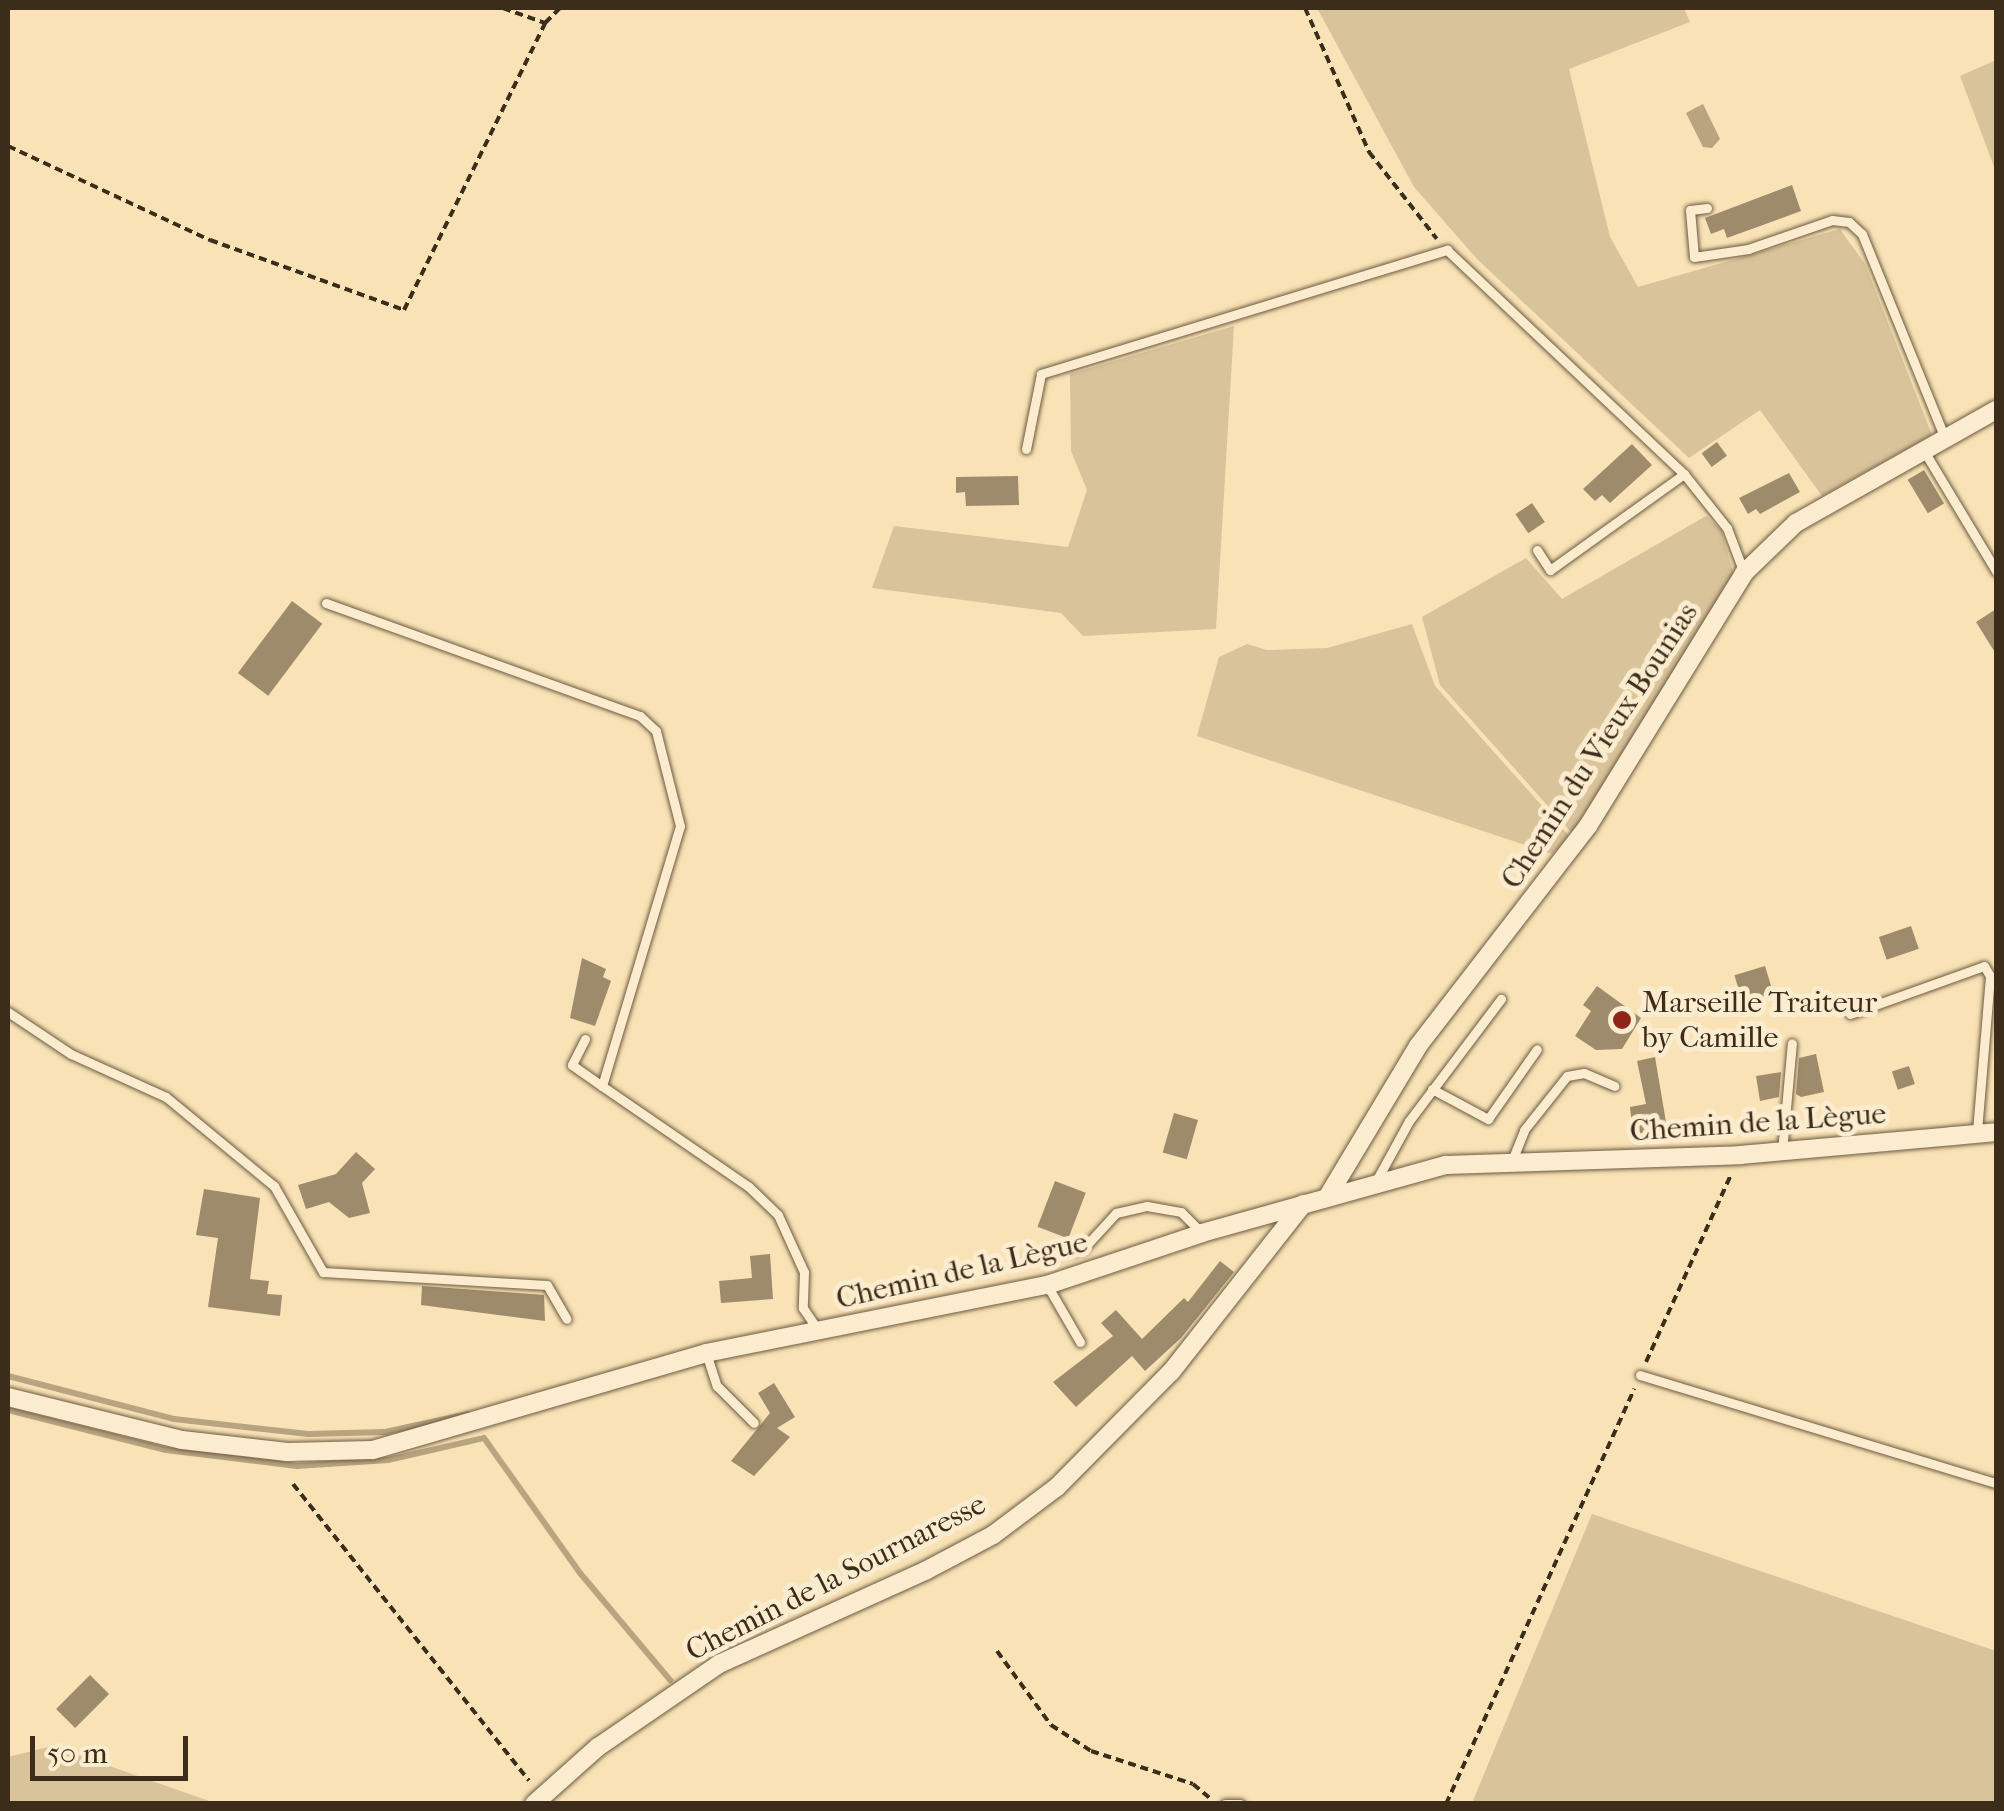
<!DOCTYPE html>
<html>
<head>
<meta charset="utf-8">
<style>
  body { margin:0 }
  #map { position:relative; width:2004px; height:1811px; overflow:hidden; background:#f9e2b5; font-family:"IM FELL French Canon",serif }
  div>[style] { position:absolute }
  .green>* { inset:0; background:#d9c39b }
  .water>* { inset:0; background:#b9a480 }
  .stream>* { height:6px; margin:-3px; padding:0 3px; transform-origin:3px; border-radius:3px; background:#b9a480 }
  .building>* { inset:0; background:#9e8b6b; transform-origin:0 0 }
  .path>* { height:4px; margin-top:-2px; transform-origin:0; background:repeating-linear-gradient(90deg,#3c2d1a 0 8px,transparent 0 13px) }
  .roads { filter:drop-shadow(0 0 2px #6b5a41) drop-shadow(0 0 2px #6b5a41) }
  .service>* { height:9px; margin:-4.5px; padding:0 4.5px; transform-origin:4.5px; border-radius:4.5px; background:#fbeccf }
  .minor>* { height:18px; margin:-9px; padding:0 9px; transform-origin:9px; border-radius:9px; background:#fbeccf }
  .dots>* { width:28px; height:28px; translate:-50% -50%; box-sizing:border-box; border:5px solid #fbeccf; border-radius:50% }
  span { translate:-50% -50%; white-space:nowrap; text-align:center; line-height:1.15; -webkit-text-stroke:10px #fbeccf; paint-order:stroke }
  .street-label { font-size:30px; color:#3c2d1a }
  .poi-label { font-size:30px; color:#3c2d1a }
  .left { translate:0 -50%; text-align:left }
  .frame { position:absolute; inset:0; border:10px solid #3c2d1a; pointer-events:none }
  .scale { position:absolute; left:30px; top:1736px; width:158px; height:45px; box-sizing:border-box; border:5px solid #3c2d1a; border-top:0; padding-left:12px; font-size:30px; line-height:35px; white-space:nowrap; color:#3c2d1a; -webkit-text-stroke:8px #fbeccf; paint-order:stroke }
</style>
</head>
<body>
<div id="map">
  <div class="green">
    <div style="clip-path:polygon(1317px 8px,1684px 8px,1690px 22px,1569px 69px,1610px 237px,1638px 287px,1840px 229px,1865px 264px,1932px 435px,1822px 496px,1760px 410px,1689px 458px,1477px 259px,1414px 187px)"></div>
    <div style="clip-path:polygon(1996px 60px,1996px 172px,1960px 76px)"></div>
    <div style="clip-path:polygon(1234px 326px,1216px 629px,1083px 636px,1061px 613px,872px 588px,894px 526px,1068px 547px,1087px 490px,1071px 451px,1070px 374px)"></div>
    <div style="clip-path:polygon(1706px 516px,1721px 530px,1734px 575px,1572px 833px,1440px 685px,1422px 617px,1526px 558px,1562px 599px)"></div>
    <div style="clip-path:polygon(1412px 624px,1435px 686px,1569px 836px,1552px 854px,1197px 736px,1219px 657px,1247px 644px,1267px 650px,1327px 648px)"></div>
    <div style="clip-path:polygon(1592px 1514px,1996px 1651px,1996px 1803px,1472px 1803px)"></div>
    <div style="clip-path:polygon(52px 1746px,215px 1803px,8px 1803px,8px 1757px)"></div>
  </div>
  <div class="water">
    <div style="clip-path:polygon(1703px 104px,1720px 139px,1712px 148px,1703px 147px,1686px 113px)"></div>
  </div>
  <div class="stream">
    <div style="left:8px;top:1376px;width:171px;rotate:14.5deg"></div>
    <div style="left:174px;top:1419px;width:135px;rotate:6.4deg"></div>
    <div style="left:308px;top:1434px;width:77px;rotate:-1.5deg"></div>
    <div style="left:385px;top:1432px;width:85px;rotate:-12.2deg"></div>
    <div style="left:8px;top:1410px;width:163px;rotate:14.2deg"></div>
    <div style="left:166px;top:1450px;width:132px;rotate:7deg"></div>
    <div style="left:297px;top:1466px;width:91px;rotate:-3.8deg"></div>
    <div style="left:388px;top:1460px;width:98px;rotate:-12.9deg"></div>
    <div style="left:484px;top:1438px;width:166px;rotate:54.6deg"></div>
    <div style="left:580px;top:1573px;width:140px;rotate:49.9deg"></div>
  </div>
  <div class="building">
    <div style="clip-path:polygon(1792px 185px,1801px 211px,1727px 238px,1724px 229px,1711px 234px,1705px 218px)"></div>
    <div style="left:1717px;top:442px;width:17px;height:19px;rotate:54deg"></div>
    <div style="clip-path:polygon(1632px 444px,1652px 465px,1610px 503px,1602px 495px,1595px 501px,1583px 489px)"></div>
    <div style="left:1924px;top:470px;width:39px;height:19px;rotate:59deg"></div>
    <div style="clip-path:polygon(1789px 473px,1800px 492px,1760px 514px,1756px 509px,1748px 514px,1739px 498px)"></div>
    <div style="clip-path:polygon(1018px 476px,1019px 505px,966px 506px,965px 492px,956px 493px,956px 477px)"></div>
    <div style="left:1532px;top:503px;width:23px;height:20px;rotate:56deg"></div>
    <div style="left:292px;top:601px;width:38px;height:90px;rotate:37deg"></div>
    <div style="clip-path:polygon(1996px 609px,1996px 654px,1976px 622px)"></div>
    <div style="left:1911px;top:926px;width:24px;height:34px;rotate:71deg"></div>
    <div style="clip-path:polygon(582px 958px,606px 969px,603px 977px,611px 981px,595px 1026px,570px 1018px)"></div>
    <div style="left:1765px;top:966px;width:30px;height:32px;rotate:73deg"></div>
    <div style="clip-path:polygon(1597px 986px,1641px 1018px,1622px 1049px,1596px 1050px,1575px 1036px,1591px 1011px,1583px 1005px)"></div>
    <div style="clip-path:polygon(1816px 1054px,1824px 1092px,1801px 1097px,1796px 1094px,1799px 1058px)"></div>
    <div style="clip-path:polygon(1655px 1057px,1667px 1128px,1633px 1135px,1630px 1107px,1646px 1104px,1637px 1061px)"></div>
    <div style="left:1909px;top:1066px;width:19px;height:18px;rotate:72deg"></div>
    <div style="clip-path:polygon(1781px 1072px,1779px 1097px,1760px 1101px,1756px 1076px)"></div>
    <div style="left:1174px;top:1113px;width:25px;height:41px;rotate:16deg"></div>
    <div style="clip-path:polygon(356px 1152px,375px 1169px,362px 1183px,370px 1213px,349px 1218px,329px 1202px,306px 1209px,298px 1185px,336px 1174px)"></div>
    <div style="left:1055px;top:1181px;width:33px;height:49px;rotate:21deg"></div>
    <div style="clip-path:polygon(204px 1189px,260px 1198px,250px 1279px,269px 1281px,267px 1294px,282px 1295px,280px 1316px,208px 1307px,218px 1238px,196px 1235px)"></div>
    <div style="clip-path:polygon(770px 1254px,773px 1299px,721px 1303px,719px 1281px,752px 1278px,750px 1256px)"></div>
    <div style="clip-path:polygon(1220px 1261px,1234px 1272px,1181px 1338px,1145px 1371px,1132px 1356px,1076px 1407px,1053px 1382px,1113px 1336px,1101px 1323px,1116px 1310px,1142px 1339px,1184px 1298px,1188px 1302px)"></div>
    <div style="clip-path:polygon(422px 1286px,544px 1295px,545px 1321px,421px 1305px)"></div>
    <div style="clip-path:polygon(774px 1383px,795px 1417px,777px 1428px,790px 1437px,754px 1476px,731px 1461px,770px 1413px,758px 1393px)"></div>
    <div style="left:90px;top:1675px;width:27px;height:48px;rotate:45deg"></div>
  </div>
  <div class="path">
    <div style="left:503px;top:8px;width:45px;rotate:19.7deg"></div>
    <div style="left:545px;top:23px;width:21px;rotate:-45deg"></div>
    <div style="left:1305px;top:8px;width:158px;rotate:66deg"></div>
    <div style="left:1369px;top:152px;width:110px;rotate:52deg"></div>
    <div style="left:8px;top:146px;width:223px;rotate:25deg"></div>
    <div style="left:210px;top:240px;width:206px;rotate:19.8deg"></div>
    <div style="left:404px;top:310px;width:320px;rotate:-63.8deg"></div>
    <div style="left:1646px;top:1362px;width:205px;rotate:-65.6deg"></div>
    <div style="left:293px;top:1484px;width:379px;rotate:51.5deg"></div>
    <div style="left:997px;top:1651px;width:92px;rotate:53.9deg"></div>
    <div style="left:1051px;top:1725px;width:48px;rotate:33deg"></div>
    <div style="left:1091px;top:1751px;width:107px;rotate:17.9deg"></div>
    <div style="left:1193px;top:1784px;width:25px;rotate:40deg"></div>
    <div style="left:1446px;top:1804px;width:456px;rotate:-65.6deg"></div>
  </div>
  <div class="roads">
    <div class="service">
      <div style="left:1707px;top:208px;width:17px;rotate:173deg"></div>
      <div style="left:1690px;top:210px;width:47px;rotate:85.1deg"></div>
      <div style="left:1694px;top:257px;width:55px;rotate:-8.4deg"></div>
      <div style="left:1748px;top:249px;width:89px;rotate:-19deg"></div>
      <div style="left:1832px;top:220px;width:17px;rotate:7deg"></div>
      <div style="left:1849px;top:222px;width:18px;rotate:43deg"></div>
      <div style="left:1862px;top:234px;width:220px;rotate:67.9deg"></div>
      <div style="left:1026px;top:449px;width:76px;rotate:-78.7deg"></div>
      <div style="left:1041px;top:374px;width:425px;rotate:-17deg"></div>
      <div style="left:1447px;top:250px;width:326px;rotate:43.4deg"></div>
      <div style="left:1924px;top:451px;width:140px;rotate:59deg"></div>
      <div style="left:1537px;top:550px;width:24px;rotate:57deg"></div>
      <div style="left:1550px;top:570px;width:165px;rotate:-35.6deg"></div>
      <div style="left:1684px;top:474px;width:69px;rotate:51.5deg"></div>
      <div style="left:1727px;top:528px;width:48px;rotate:69.3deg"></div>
      <div style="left:326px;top:603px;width:334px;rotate:19.8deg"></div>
      <div style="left:640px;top:716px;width:22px;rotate:43deg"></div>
      <div style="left:656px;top:731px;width:98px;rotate:75.8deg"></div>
      <div style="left:680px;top:826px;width:271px;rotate:106.7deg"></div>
      <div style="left:602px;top:1086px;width:178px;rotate:34.5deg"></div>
      <div style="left:749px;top:1187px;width:40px;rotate:44deg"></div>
      <div style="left:778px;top:1215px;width:63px;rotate:65.5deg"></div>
      <div style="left:804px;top:1272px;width:36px;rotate:92deg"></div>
      <div style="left:803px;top:1308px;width:27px;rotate:56deg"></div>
      <div style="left:8px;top:1012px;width:76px;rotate:33.7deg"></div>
      <div style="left:71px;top:1054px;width:104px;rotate:24.4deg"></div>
      <div style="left:166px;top:1097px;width:140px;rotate:39.5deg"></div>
      <div style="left:274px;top:1186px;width:99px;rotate:60.3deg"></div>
      <div style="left:323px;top:1272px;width:224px;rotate:3.3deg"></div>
      <div style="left:547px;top:1285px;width:39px;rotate:60deg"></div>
      <div style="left:1850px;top:1014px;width:142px;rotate:-19.7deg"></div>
      <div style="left:1984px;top:966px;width:12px;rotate:59deg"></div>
      <div style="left:1990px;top:976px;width:157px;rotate:94.8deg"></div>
      <div style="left:585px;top:1039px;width:29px;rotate:117deg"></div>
      <div style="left:572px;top:1065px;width:37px;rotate:35deg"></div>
      <div style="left:1432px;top:1089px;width:64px;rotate:28.2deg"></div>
      <div style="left:1488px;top:1119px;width:85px;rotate:-55deg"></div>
      <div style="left:1782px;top:1152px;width:109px;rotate:-84.8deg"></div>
      <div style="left:1511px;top:1163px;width:35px;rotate:-68deg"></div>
      <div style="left:1524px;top:1130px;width:69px;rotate:-51.5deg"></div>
      <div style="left:1567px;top:1076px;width:17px;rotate:-10deg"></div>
      <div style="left:1584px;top:1073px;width:33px;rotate:23deg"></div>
      <div style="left:1375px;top:1183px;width:71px;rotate:-61.3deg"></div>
      <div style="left:1409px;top:1121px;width:153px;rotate:-53deg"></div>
      <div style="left:1029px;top:1257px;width:55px;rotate:-8.4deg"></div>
      <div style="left:1083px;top:1249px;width:49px;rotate:-47.5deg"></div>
      <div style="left:1116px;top:1213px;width:32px;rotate:-13deg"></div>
      <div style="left:1147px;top:1206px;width:35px;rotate:10deg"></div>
      <div style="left:1181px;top:1212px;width:27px;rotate:45deg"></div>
      <div style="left:1047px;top:1285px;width:66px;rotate:59.9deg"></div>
      <div style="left:706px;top:1353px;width:35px;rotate:72deg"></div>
      <div style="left:717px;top:1386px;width:52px;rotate:45deg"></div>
      <div style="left:1640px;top:1375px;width:372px;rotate:16.9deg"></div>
      <div style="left:1225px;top:1804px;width:15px"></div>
    </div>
    <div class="minor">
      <div style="left:1328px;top:1196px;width:175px;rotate:-59deg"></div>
      <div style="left:1418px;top:1046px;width:278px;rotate:-52.3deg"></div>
      <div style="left:1588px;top:826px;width:297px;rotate:-58.3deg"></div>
      <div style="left:1744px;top:573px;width:72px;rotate:-43.9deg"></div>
      <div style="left:1796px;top:523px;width:230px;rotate:-29.5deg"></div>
      <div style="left:8px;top:1397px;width:179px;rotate:13.9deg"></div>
      <div style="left:182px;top:1440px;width:106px;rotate:6.5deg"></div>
      <div style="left:287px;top:1452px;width:86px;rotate:-1.3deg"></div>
      <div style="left:373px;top:1450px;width:347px;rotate:-16.2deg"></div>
      <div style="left:706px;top:1353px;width:348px;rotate:-11.3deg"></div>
      <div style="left:1047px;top:1285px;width:163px;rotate:-18.5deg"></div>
      <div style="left:1202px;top:1233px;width:253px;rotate:-15.6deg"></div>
      <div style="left:1446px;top:1165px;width:294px;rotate:-1.9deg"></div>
      <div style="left:1740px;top:1155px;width:257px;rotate:-5.1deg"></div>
      <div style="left:534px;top:1804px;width:86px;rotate:-41.7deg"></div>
      <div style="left:598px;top:1747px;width:147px;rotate:-34.4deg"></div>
      <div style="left:719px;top:1664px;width:226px;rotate:-24.3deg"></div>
      <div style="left:925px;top:1571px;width:77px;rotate:-27.9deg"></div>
      <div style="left:993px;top:1535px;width:80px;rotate:-36.9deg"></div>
      <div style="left:1057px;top:1487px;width:162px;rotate:-45.3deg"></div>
      <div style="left:1171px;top:1372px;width:214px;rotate:-51.8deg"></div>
    </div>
  </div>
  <div class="dots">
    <div style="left:1622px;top:1020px;background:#8f2418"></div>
  </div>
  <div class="street-label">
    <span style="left:1600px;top:746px;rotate:-57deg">Chemin du Vieux Bounias</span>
    <span style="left:1758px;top:1123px;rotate:-4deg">Chemin de la Lègue</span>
    <span style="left:962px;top:1271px;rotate:-13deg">Chemin de la Lègue</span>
    <span style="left:836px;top:1578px;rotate:-27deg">Chemin de la Sournaresse</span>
  </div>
  <div class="poi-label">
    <span class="left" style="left:1642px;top:1020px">Marseille Traiteur<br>by Camille</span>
  </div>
  <div class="frame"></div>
  <div class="scale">50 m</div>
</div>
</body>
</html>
